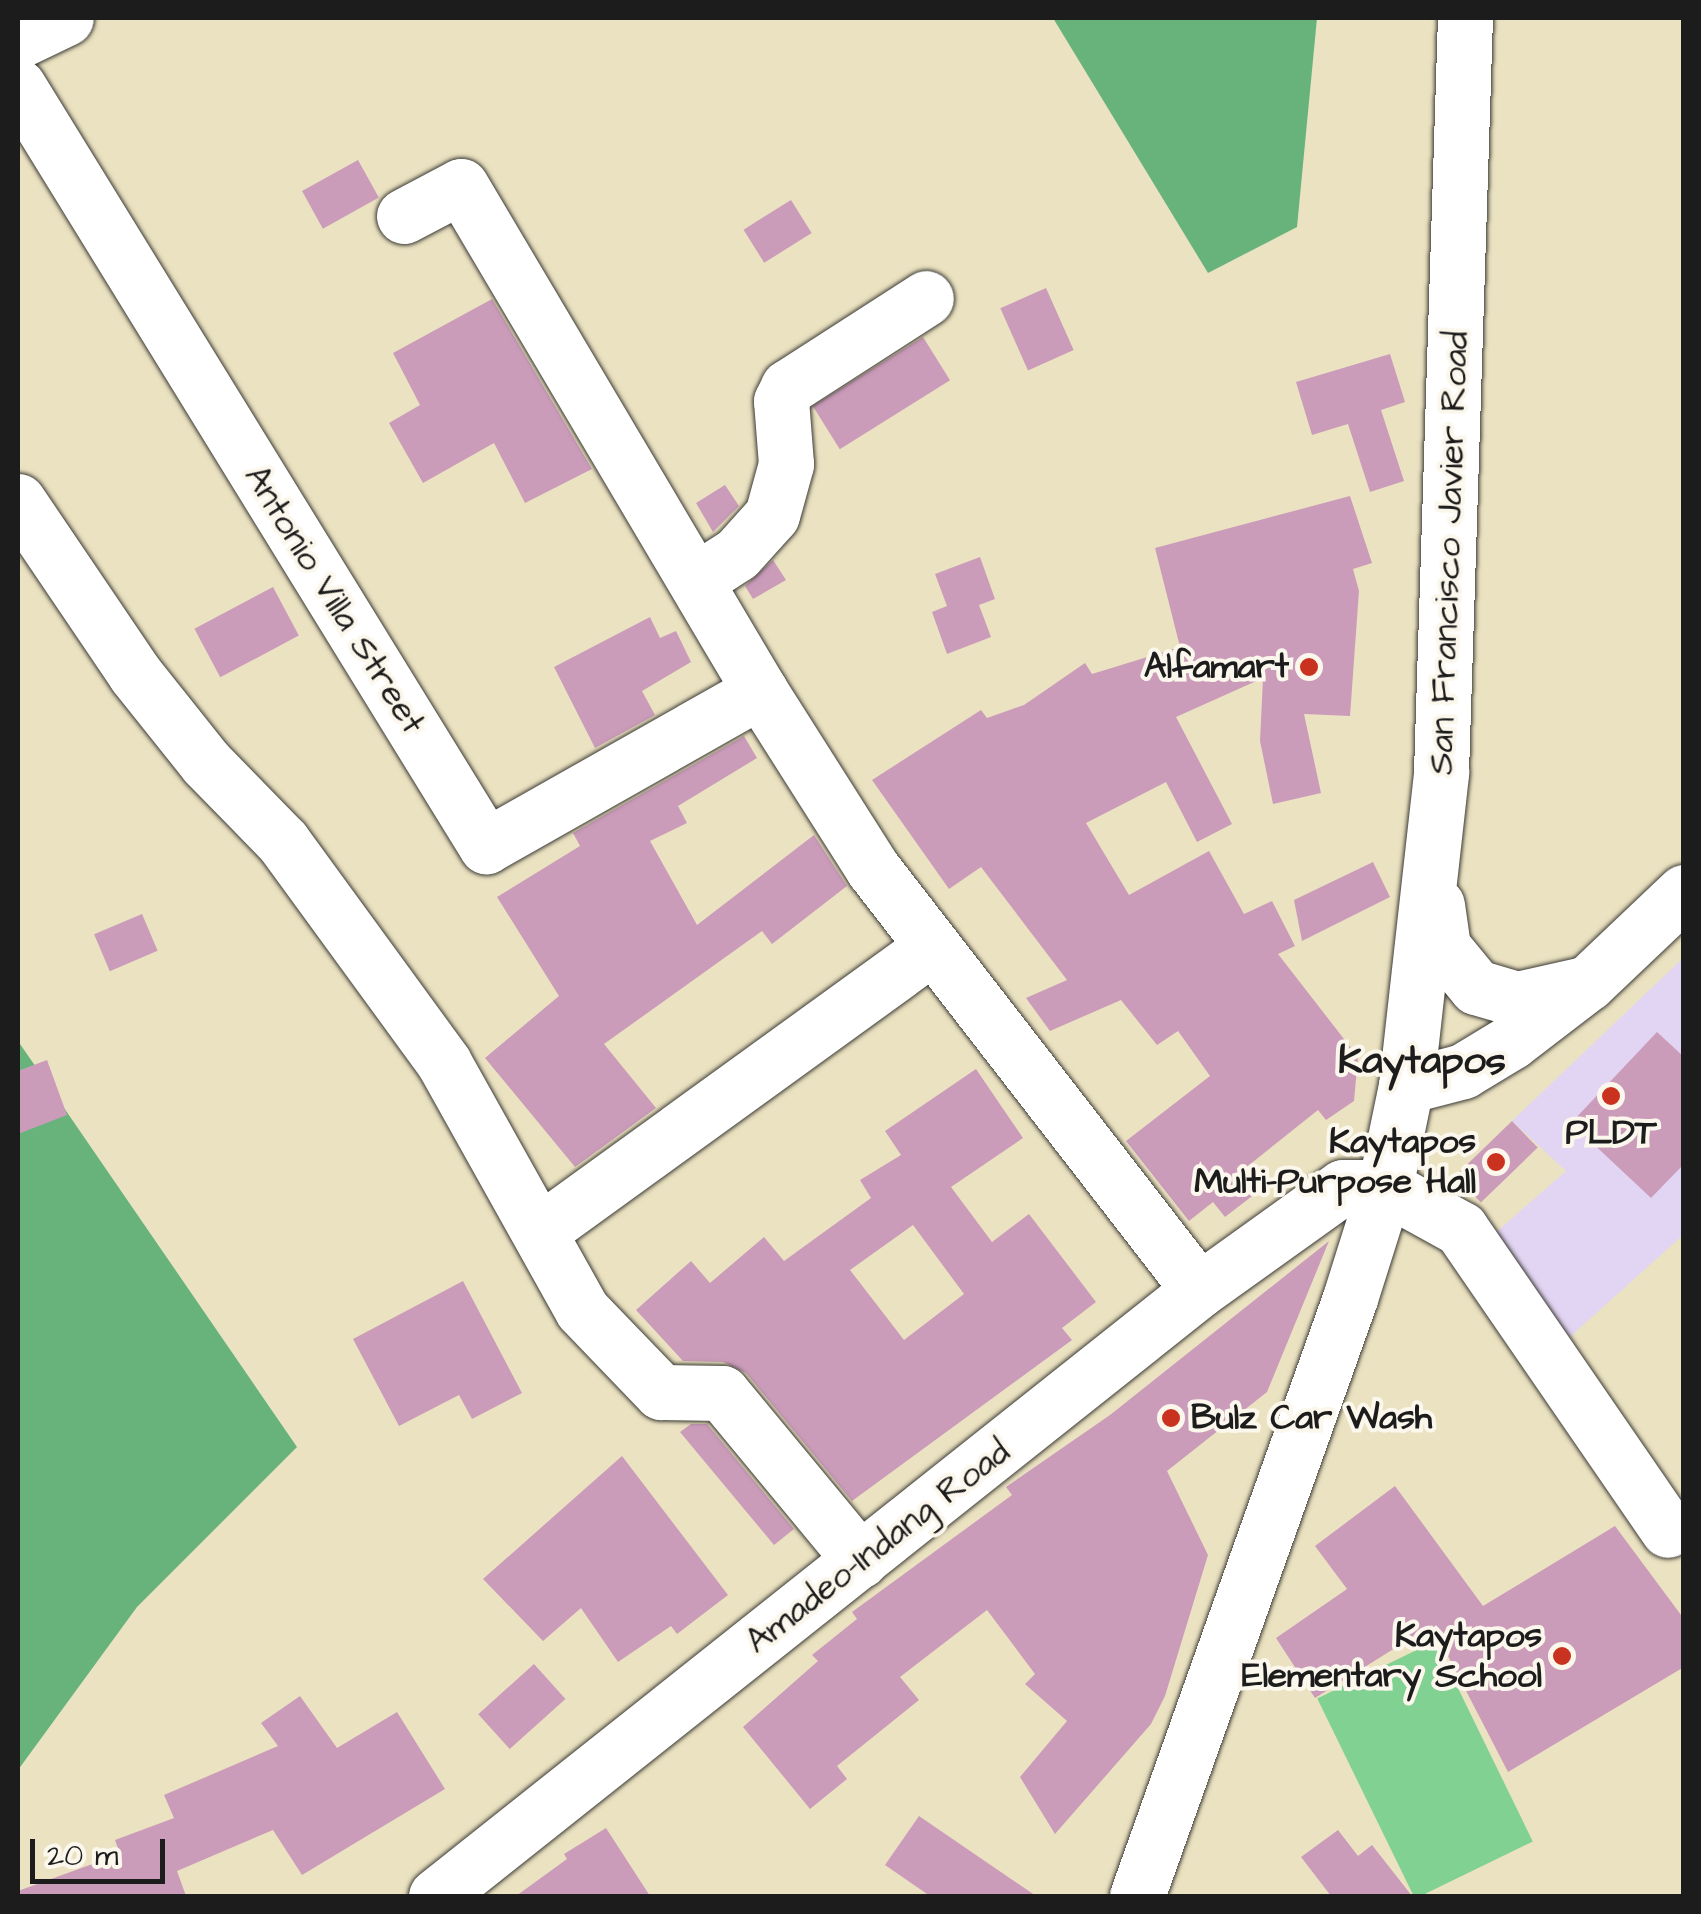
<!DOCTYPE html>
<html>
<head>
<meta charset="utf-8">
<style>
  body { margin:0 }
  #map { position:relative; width:1701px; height:1914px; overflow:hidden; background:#ebe2c1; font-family:"Architects Daughter",sans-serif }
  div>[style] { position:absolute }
  .built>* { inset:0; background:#e2d4f3 }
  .green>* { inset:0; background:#80d192; transform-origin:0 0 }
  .forest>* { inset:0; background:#68b37c }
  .building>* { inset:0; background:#cb9cba; transform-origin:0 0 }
  .roads { filter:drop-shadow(0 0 2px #3b3a35) drop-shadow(0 0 2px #3b3a35) }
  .minor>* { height:55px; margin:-27.5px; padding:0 27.5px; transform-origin:27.5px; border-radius:27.5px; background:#fff }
  .major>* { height:55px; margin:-27.5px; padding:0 27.5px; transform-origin:27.5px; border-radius:27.5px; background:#fff }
  .dots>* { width:28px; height:28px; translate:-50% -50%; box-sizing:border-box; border:5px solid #fbf7ec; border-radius:50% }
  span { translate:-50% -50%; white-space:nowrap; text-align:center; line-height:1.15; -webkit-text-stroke:8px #fbf7ec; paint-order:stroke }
  .street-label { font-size:35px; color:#1c1c1c }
  .poi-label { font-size:35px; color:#1c1c1c; font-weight:700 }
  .right { translate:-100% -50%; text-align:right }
  .left { translate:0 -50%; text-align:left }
  .quarter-label { font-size:40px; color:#1c1c1c; font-weight:700 }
  .frame { position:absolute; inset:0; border:20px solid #1c1c1c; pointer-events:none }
  .scale { position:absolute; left:30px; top:1839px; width:135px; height:45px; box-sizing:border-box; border:5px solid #1c1c1c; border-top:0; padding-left:12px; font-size:30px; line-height:35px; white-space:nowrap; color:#1c1c1c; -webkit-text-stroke:8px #fbf7ec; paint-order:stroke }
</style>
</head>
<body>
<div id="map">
  <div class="built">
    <div style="clip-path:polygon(1683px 958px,1683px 1235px,1563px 1343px,1493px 1235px,1566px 1171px,1512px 1121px)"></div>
  </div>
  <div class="green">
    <div style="left:1435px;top:1641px;width:223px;height:131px;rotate:64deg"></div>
  </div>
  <div class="forest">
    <div style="clip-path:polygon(1053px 18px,1317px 18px,1297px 227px,1208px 273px)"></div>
    <div style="clip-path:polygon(18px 1041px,297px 1447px,137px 1607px,18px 1770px)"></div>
  </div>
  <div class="building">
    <div style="left:358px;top:160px;width:43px;height:64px;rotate:61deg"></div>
    <div style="left:791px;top:200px;width:39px;height:56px;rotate:58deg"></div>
    <div style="left:1046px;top:288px;width:68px;height:50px;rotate:66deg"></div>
    <div style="clip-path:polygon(492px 299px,592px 469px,525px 503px,494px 443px,423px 483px,389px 423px,420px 405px,393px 353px)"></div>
    <div style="left:923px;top:337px;width:51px;height:130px;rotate:58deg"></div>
    <div style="clip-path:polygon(1390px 354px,1405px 402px,1381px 410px,1404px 481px,1370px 492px,1348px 424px,1312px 435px,1296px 382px)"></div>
    <div style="clip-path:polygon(725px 485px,739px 506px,713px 532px,696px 503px)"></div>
    <div style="clip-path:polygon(1350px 496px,1372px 563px,1353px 569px,1359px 591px,1350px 716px,1304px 714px,1321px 793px,1273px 804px,1260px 741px,1263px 678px,1176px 717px,1232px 824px,1197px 842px,1166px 782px,1086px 823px,1129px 895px,1209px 851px,1244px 914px,1272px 901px,1295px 946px,1278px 954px,1358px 1057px,1354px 1101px,1326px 1120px,1318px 1110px,1244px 1169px,1260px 1190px,1225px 1217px,1213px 1202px,1189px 1221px,1126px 1141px,1210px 1076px,1178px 1031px,1157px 1045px,1121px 1000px,1050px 1031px,1026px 998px,1067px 980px,981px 867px,949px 889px,872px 780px,981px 710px,987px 718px,1024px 705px,1085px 663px,1092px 674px,1180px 647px,1155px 548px)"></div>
    <div style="clip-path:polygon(980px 557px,995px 599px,979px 605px,991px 637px,947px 654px,932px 612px,947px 606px,935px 574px)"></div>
    <div style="clip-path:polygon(773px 560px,786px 580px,753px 599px,745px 586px)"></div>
    <div style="left:273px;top:587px;width:55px;height:89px;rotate:62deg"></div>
    <div style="clip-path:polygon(650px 617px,660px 638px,676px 631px,691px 662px,642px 691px,655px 715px,595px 748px,554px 667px)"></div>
    <div style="clip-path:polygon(744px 736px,757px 758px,678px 806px,687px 823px,650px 841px,697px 925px,814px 835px,847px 886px,772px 944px,762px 931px,604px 1044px,656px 1108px,575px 1167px,485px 1058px,559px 996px,497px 897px,580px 846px,573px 833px)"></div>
    <div style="clip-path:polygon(1373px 862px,1390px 897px,1302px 941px,1294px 900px)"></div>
    <div style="left:142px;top:914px;width:40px;height:52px;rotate:67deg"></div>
    <div style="clip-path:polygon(1657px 1032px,1684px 1057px,1684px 1164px,1651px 1198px,1571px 1123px)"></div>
    <div style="clip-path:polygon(47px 1060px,67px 1115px,18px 1134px,18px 1071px)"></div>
    <div style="clip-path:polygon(evenodd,976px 1069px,1023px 1138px,951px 1187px,992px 1242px,1029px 1214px,1096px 1302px,1062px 1328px,1072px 1340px,852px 1501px,746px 1373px,723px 1362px,683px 1361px,636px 1310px,691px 1261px,710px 1283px,764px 1237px,784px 1261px,871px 1198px,860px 1180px,901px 1155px,885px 1131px,976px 1069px,913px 1225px,964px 1294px,904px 1340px,850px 1270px,913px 1225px)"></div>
    <div style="left:1512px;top:1121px;width:37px;height:79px;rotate:46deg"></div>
    <div style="clip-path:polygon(1329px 1241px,1267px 1392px,1167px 1471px,1208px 1555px,1165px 1696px,1151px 1724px,1055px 1834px,1020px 1777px,1067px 1721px,1025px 1684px,1035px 1674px,987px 1610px,900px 1677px,919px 1700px,837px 1766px,847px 1779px,810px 1809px,743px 1727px,818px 1661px,812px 1655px,857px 1619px,852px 1612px,1012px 1495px,1006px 1487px,1110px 1415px)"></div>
    <div style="clip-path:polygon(463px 1281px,522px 1393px,472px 1419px,459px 1395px,399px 1426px,353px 1339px)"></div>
    <div style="clip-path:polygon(691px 1424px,707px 1424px,794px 1529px,774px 1545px,680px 1432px)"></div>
    <div style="clip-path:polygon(622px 1456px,728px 1595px,677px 1634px,671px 1626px,618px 1662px,581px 1608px,543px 1641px,483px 1579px)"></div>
    <div style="clip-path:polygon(1395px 1486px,1483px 1606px,1615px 1526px,1684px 1619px,1684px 1667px,1508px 1772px,1432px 1625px,1315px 1698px,1276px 1638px,1347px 1589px,1315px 1546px)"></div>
    <div style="left:534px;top:1664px;width:47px;height:75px;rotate:48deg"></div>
    <div style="clip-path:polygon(300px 1696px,337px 1748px,397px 1712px,445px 1789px,302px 1875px,273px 1830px,177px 1871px,186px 1896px,18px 1896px,18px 1891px,120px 1854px,115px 1840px,174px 1818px,164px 1795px,278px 1746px,261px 1723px)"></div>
    <div style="clip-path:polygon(919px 1816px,1036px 1896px,930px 1896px,885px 1865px)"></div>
    <div style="clip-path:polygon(606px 1828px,650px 1896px,516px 1896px,567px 1859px,564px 1854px)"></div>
    <div style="clip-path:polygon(1338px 1830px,1358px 1856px,1372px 1845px,1412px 1896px,1331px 1896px,1301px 1857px)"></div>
  </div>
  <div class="roads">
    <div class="minor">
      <div style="left:18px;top:41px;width:53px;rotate:-25.6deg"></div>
      <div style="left:18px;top:86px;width:893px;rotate:58.38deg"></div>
      <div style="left:486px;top:846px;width:315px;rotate:-29.5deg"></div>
      <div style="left:404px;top:216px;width:64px;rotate:-27.8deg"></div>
      <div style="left:461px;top:186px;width:587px;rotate:59.37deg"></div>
      <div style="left:760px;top:691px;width:211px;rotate:57.6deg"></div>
      <div style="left:873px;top:869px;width:532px;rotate:52.25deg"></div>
      <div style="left:18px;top:501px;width:209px;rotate:55.9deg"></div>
      <div style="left:135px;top:674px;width:114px;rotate:51.4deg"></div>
      <div style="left:206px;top:763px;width:110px;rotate:45.7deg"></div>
      <div style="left:283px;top:842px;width:273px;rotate:53.9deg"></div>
      <div style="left:444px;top:1063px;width:283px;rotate:60.8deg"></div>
      <div style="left:582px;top:1310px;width:114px;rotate:46.1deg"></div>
      <div style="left:661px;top:1392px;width:61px;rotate:0.9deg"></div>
      <div style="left:722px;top:1393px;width:217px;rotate:50.4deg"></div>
      <div style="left:698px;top:579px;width:46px;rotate:-32.7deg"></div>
      <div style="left:737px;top:554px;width:52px;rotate:-48.1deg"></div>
      <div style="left:772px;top:515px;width:53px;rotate:-74.6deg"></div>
      <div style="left:786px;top:464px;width:63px;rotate:-94.5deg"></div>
      <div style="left:781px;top:401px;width:16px;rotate:-63deg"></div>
      <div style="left:788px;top:387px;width:164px;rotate:-32.8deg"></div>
      <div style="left:540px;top:1231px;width:480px;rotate:-35.9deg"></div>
      <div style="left:436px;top:1896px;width:974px;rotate:-38.46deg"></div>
      <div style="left:1199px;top:1290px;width:177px;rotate:-35.6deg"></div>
      <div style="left:1343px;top:1187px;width:42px"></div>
      <div style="left:1385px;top:1187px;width:87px;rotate:28.9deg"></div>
      <div style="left:1461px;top:1229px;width:365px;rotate:55.5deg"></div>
    </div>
    <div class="major">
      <div style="left:1437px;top:905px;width:42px;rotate:81.9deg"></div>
      <div style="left:1443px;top:947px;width:52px;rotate:50.5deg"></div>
      <div style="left:1476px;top:987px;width:43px;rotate:16.3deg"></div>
      <div style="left:1517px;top:999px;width:65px;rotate:-12.5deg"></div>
      <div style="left:1406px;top:1086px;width:59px;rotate:-14.7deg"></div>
      <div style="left:1463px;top:1071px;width:56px;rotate:-31.1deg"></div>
      <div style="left:1511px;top:1042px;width:97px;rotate:-37.5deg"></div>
      <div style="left:1588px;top:983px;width:132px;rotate:-43.5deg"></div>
      <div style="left:1137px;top:1896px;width:635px;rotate:-70.39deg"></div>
      <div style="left:1350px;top:1298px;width:116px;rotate:-72.5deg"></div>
      <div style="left:1385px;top:1187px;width:103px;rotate:-78.3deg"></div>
      <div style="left:1406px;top:1086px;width:316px;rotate:-83.6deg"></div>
      <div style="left:1441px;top:772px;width:754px;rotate:-88.18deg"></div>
    </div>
  </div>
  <div class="dots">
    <div style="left:1309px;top:667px;background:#c8321e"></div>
    <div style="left:1611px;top:1096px;background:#c8321e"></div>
    <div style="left:1496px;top:1162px;background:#c8321e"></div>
    <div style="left:1171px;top:1418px;background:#c8321e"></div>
    <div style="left:1562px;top:1656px;background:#c8321e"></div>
  </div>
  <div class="street-label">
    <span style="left:1449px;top:553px;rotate:-88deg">San Francisco Javier Road</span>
    <span style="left:334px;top:600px;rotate:58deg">Antonio Villa Street</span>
    <span style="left:878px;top:1547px;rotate:-38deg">Amadeo-Indang Road</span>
  </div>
  <div class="poi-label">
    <span class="right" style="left:1289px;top:667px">Alfamart</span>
    <span style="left:1611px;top:1133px">PLDT</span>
    <span class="right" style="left:1476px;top:1162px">Kaytapos<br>Multi-Purpose Hall</span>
    <span class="left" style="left:1191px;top:1418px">Bulz Car Wash</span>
    <span class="right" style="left:1542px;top:1656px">Kaytapos<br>Elementary School</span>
  </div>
  <div class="quarter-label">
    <span style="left:1422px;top:1062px">Kaytapos</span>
  </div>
  <div class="frame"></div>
  <div class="scale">20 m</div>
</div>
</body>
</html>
